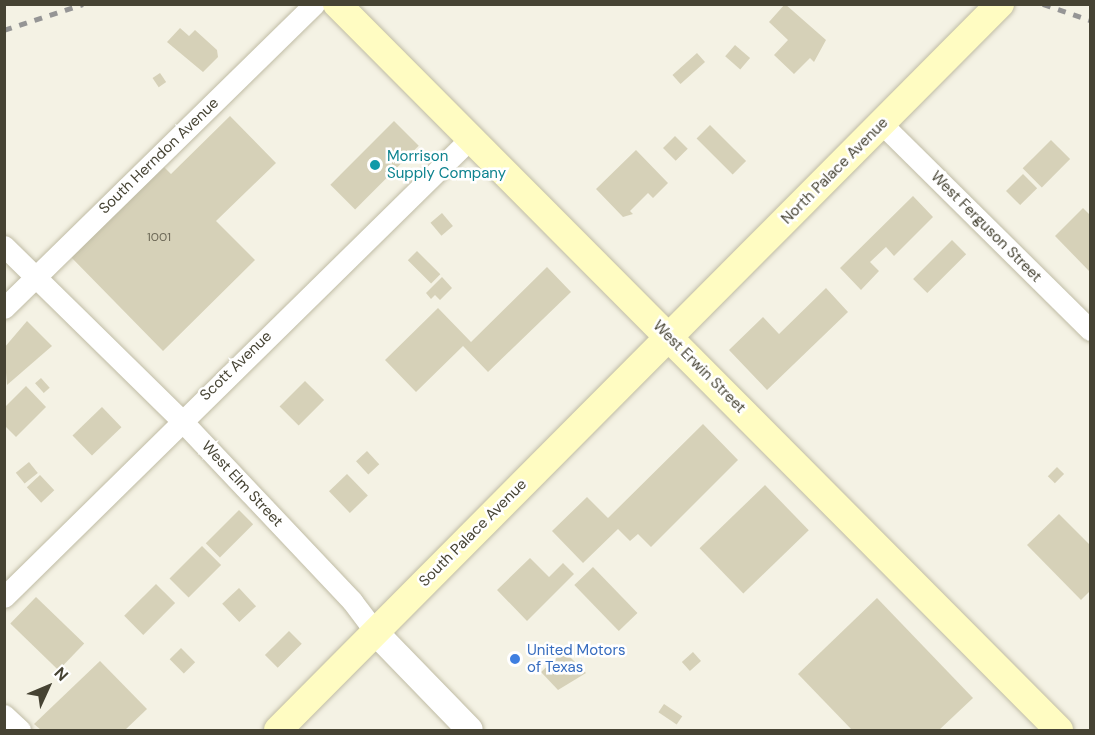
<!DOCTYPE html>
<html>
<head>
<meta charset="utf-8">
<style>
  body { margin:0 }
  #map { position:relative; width:1095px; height:735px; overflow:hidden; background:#f4f2e4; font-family:"DM Sans",sans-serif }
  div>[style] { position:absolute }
  .building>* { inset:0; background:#d6d1b8; transform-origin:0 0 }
  .roads { filter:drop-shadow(0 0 2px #c0bca5) drop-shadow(0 0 2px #c0bca5) }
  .minor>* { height:21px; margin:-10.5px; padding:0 10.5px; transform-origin:10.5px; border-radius:10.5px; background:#fff }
  .tertiary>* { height:26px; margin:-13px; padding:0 13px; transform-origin:13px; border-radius:13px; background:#fff }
  .secondary>* { height:28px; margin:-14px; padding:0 14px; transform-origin:14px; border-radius:14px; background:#fffcc2 }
  .rail>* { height:4.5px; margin-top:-2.25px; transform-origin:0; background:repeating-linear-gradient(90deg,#959595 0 8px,transparent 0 16px) }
  .dots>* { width:16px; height:16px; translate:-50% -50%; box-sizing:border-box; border:3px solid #fff; border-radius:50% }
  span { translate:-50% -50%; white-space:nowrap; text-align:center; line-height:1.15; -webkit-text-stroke:5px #fff; paint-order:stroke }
  .number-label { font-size:12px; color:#6a6654 }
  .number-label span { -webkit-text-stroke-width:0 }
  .street-label { font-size:15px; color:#464333 }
  .culture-label { font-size:15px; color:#0d838f }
  .left { translate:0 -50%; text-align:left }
  .shop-label { font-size:15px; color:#366cbe }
  .frame { position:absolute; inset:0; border:6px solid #464333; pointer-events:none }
  .north { position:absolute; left:18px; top:657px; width:60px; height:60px; -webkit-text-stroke:4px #fff; paint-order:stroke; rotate:46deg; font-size:16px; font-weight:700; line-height:24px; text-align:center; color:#464333 }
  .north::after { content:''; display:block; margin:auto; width:21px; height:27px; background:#464333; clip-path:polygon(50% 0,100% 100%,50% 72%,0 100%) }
</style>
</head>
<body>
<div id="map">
  <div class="building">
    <div style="clip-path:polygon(785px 4px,826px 40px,814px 62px,810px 58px,794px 74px,774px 55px,788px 40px,769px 22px)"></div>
    <div style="clip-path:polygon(180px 28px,189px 36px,195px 30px,217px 50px,218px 57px,203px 72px,167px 42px)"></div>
    <div style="left:735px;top:45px;width:20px;height:15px;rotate:41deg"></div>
    <div style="left:697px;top:53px;width:12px;height:33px;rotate:48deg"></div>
    <div style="left:160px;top:73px;width:11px;height:9px;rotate:56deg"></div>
    <div style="clip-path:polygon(230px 116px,276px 163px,216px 221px,255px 260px,163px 351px,68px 254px,161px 164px,171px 174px)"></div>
    <div style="left:394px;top:121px;width:35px;height:90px;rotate:45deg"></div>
    <div style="left:710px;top:125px;width:51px;height:19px;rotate:45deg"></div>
    <div style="left:675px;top:136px;width:18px;height:17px;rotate:45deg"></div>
    <div style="left:1051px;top:140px;width:27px;height:40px;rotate:45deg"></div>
    <div style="clip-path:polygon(636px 150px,668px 183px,653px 198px,648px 193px,630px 211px,633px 214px,623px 217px,596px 189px)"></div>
    <div style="left:1023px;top:174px;width:20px;height:24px;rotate:45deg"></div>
    <div style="clip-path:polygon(913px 196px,933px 217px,894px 256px,886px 247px,870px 262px,879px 271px,861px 290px,840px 268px)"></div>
    <div style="clip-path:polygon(1083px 208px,1090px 215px,1090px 272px,1055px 236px)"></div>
    <div style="left:442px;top:213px;width:17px;height:15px;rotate:50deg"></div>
    <div style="left:952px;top:240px;width:20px;height:55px;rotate:45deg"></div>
    <div style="left:417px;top:251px;width:33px;height:13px;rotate:45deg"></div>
    <div style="clip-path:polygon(547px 267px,571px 292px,488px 372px,463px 346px,416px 392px,385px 360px,438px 308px,471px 342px)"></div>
    <div style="clip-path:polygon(442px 277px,452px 288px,440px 300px,435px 295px,431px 299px,426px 293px)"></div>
    <div style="clip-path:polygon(826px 288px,848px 312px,767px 390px,729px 350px,763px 317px,779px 334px)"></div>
    <div style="clip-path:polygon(27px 321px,52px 346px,7px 385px,4px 348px)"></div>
    <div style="left:41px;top:378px;width:13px;height:8px;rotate:48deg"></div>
    <div style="left:305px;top:381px;width:27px;height:36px;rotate:45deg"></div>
    <div style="clip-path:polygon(26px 386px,46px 407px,16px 437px,4px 425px,4px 408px)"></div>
    <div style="left:102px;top:407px;width:28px;height:41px;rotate:46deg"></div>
    <div style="clip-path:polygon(703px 424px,738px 460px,651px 547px,638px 534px,630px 541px,618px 529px,583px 563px,552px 531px,587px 497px,608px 518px)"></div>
    <div style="left:367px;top:451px;width:18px;height:15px;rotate:47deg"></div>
    <div style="left:29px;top:462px;width:14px;height:17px;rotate:51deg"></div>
    <div style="left:1057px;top:467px;width:10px;height:13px;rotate:45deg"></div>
    <div style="left:347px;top:474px;width:30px;height:25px;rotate:46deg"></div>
    <div style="left:40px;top:475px;width:21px;height:18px;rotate:47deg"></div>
    <div style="left:765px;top:485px;width:63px;height:91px;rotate:46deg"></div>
    <div style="left:239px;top:510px;width:20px;height:47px;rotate:45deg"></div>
    <div style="clip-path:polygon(1059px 514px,1090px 545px,1090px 591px,1081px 600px,1027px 545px)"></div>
    <div style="left:202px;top:546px;width:27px;height:46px;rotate:45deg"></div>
    <div style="clip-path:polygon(530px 558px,549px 577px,563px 563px,574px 574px,527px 621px,497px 590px)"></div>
    <div style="left:593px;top:567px;width:64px;height:26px;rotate:46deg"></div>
    <div style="left:156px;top:584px;width:27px;height:45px;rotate:45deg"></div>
    <div style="left:239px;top:588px;width:25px;height:23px;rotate:47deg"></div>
    <div style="left:36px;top:597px;width:67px;height:37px;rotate:44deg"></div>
    <div style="clip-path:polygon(877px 598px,973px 698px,939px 730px,852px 730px,798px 674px)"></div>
    <div style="left:289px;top:631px;width:18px;height:34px;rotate:45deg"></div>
    <div style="left:181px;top:648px;width:20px;height:16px;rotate:45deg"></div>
    <div style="clip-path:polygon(564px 651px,586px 673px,558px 690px,541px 672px)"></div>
    <div style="left:693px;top:652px;width:12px;height:15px;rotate:48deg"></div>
    <div style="clip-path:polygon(100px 661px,147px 709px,125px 730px,41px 730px,34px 724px)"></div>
    <div style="left:664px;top:704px;width:22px;height:10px;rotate:34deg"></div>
  </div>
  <div class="roads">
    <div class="minor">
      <div style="left:882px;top:124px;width:293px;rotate:44.7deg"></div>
      <div style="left:4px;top:246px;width:248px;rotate:44.5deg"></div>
      <div style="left:181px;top:420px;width:249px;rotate:46.6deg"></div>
      <div style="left:352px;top:601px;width:39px;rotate:53deg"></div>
      <div style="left:4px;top:308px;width:434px;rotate:-44.4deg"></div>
      <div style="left:4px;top:597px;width:655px;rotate:-44.51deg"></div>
      <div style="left:4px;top:715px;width:22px;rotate:43deg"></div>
    </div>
    <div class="tertiary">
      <div style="left:375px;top:632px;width:136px;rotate:45.9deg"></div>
    </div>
    <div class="secondary">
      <div style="left:337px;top:4px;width:1024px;rotate:45.16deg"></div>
      <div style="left:278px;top:730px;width:1024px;rotate:-45.16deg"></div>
    </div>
  </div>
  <div class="rail">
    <div style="left:1043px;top:4px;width:50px;rotate:18.8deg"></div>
    <div style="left:4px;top:30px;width:83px;rotate:-18.2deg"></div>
  </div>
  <div class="dots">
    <div style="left:375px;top:165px;background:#0f9aa8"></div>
    <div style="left:515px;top:659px;background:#3f7fe0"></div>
  </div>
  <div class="number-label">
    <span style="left:159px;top:238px">1001</span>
  </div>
  <div class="street-label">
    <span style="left:159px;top:156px;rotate:-44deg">South Herndon Avenue</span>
    <span style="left:835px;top:171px;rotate:-45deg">North Palace Avenue</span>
    <span style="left:986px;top:227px;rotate:45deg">West Ferguson Street</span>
    <span style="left:236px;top:366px;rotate:-44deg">Scott Avenue</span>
    <span style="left:699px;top:367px;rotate:45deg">West Erwin Street</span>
    <span style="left:242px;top:484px;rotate:47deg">West Elm Street</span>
    <span style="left:473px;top:533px;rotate:-45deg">South Palace Avenue</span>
  </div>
  <div class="culture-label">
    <span class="left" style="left:387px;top:165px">Morrison<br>Supply Company</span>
  </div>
  <div class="shop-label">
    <span class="left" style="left:527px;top:659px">United Motors<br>of Texas</span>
  </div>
  <div class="frame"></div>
  <div class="north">N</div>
</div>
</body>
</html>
